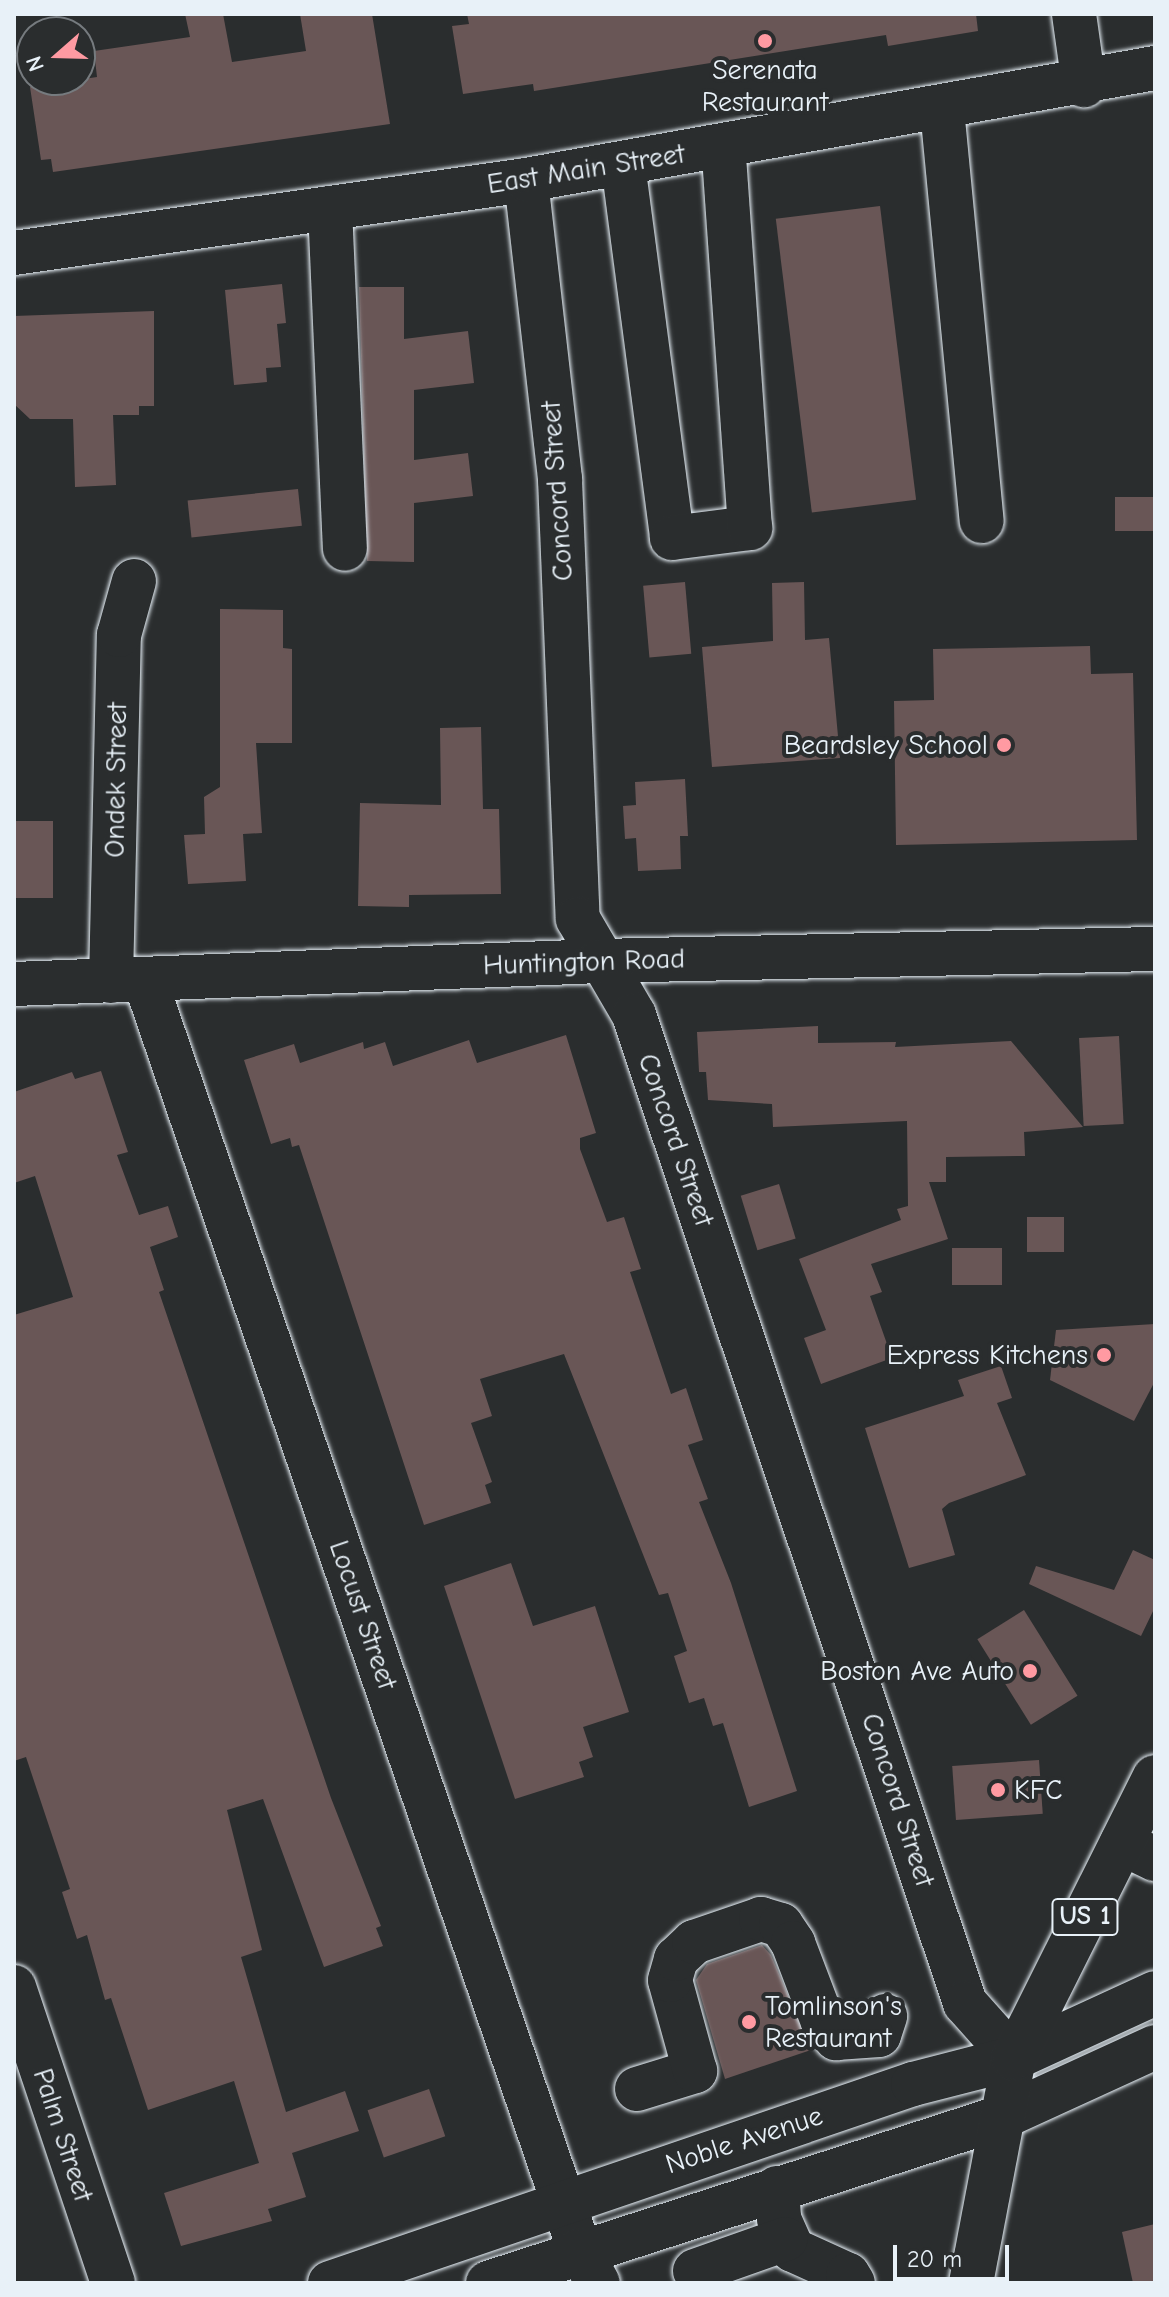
<!DOCTYPE html>
<html>
<head>
<meta charset="utf-8">
<style>
  body { margin:0 }
  #map { position:relative; width:1169px; height:2297px; overflow:hidden; background:#2a2d2e; font-family:"Comic Neue",sans-serif }
  div>[style] { position:absolute }
  .building>* { inset:0; background:#695656; transform-origin:0 0 }
  .roads { filter:drop-shadow(0 0 2px #e8f1f8) drop-shadow(0 0 2px #e8f1f8) }
  .minor>* { height:44px; margin:-22px; padding:0 22px; transform-origin:22px; border-radius:22px; background:#2a2d2e }
  .major>* { height:44px; margin:-22px; padding:0 22px; transform-origin:22px; border-radius:22px; background:#2a2d2e }
  .dots>* { width:22px; height:22px; translate:-50% -50%; box-sizing:border-box; border:4px solid #2a2d2e; border-radius:50% }
  span { translate:-50% -50%; white-space:nowrap; text-align:center; line-height:1.15; -webkit-text-stroke:8px #2a2d2e; paint-order:stroke }
  .shield-label span { padding:2px 6px; background:#2a2d2e; border:2px solid; border-radius:6px; -webkit-text-stroke-width:0 }
  .shield-label { font-size:26px; color:#e8f1f8; font-weight:700 }
  .poi-label { font-size:28px; color:#e8f1f8 }
  .right { translate:-100% -50%; text-align:right }
  .left { translate:0 -50%; text-align:left }
  .street-label { font-size:28px; color:#e8f1f8 }
  .frame { position:absolute; inset:0; border:16px solid #e8f1f8; pointer-events:none }
  .north { position:absolute; left:16px; top:16px; width:80px; height:80px; box-sizing:border-box; background:#2a2d2e; border:2px solid #767b7f; border-radius:50%; rotate:250deg; font-size:22px; font-weight:700; line-height:32px; text-align:center; color:#e8f1f8 }
  .north::after { content:''; display:block; margin:auto; width:28px; height:36px; background:#ff9aa2; clip-path:polygon(50% 0,100% 100%,50% 72%,0 100%) }
  .scale { position:absolute; left:893px; top:2245px; width:116px; height:36px; box-sizing:border-box; border:4px solid #e8f1f8; border-top:0; padding-left:10px; font-size:24px; line-height:28px; white-space:nowrap; color:#e8f1f8; -webkit-text-stroke:6px #2a2d2e; paint-order:stroke }
</style>
</head>
<body>
<div id="map">
  <div class="building">
    <div style="clip-path:polygon(185px 14px,223px 14px,232px 62px,306px 51px,300px 14px,372px 14px,390px 124px,53px 172px,51px 159px,41px 160px,30px 87px,97px 77px,94px 51px,190px 37px)"></div>
    <div style="clip-path:polygon(467px 14px,976px 14px,978px 31px,888px 46px,886px 35px,534px 91px,533px 84px,463px 94px,452px 26px,469px 24px)"></div>
    <div style="left:880px;top:206px;width:296px;height:105px;rotate:83deg"></div>
    <div style="clip-path:polygon(282px 284px,286px 323px,277px 324px,281px 367px,266px 368px,267px 382px,234px 385px,225px 290px)"></div>
    <div style="clip-path:polygon(359px 287px,404px 287px,404px 339px,468px 331px,474px 383px,414px 390px,414px 460px,468px 453px,473px 496px,414px 503px,414px 562px,367px 561px)"></div>
    <div style="clip-path:polygon(154px 311px,154px 406px,139px 406px,139px 415px,113px 415px,116px 485px,75px 487px,73px 419px,30px 419px,14px 404px,14px 316px)"></div>
    <div style="left:298px;top:489px;width:37px;height:111px;rotate:84deg"></div>
    <div style="left:1155px;top:497px;width:34px;height:40px;rotate:90deg"></div>
    <div style="left:685px;top:582px;width:72px;height:42px;rotate:85deg"></div>
    <div style="clip-path:polygon(804px 582px,805px 640px,829px 638px,840px 758px,712px 767px,702px 647px,773px 641px,772px 583px)"></div>
    <div style="clip-path:polygon(220px 609px,283px 610px,283px 648px,292px 649px,292px 743px,256px 743px,262px 833px,243px 834px,246px 881px,188px 884px,184px 835px,205px 834px,204px 797px,220px 787px)"></div>
    <div style="clip-path:polygon(1090px 646px,1091px 674px,1133px 673px,1137px 840px,896px 845px,894px 701px,934px 700px,933px 649px)"></div>
    <div style="clip-path:polygon(481px 727px,483px 809px,499px 809px,501px 894px,409px 895px,409px 907px,358px 906px,360px 803px,441px 805px,440px 728px)"></div>
    <div style="clip-path:polygon(685px 779px,688px 836px,680px 836px,681px 869px,638px 871px,636px 838px,625px 839px,623px 806px,636px 805px,635px 782px)"></div>
    <div style="left:53px;top:821px;width:77px;height:39px;rotate:90deg"></div>
    <div style="clip-path:polygon(818px 1026px,818px 1043px,896px 1042px,895px 1047px,1011px 1041px,1083px 1127px,1024px 1132px,1025px 1156px,946px 1157px,946px 1182px,929px 1182px,948px 1239px,871px 1264px,882px 1292px,870px 1296px,892px 1358px,821px 1384px,804px 1338px,826px 1330px,799px 1259px,901px 1220px,897px 1209px,908px 1206px,907px 1121px,773px 1127px,772px 1104px,708px 1100px,706px 1072px,699px 1072px,697px 1032px)"></div>
    <div style="clip-path:polygon(566px 1035px,596px 1133px,580px 1138px,580px 1149px,607px 1222px,624px 1217px,641px 1269px,630px 1272px,671px 1394px,686px 1388px,703px 1440px,688px 1445px,708px 1499px,699px 1502px,731px 1583px,797px 1791px,749px 1807px,723px 1723px,713px 1726px,704px 1698px,689px 1703px,674px 1656px,687px 1651px,668px 1593px,659px 1595px,564px 1354px,480px 1379px,492px 1416px,471px 1423px,492px 1482px,485px 1485px,491px 1503px,424px 1525px,299px 1145px,292px 1147px,290px 1138px,271px 1144px,244px 1060px,294px 1044px,300px 1063px,363px 1042px,364px 1049px,385px 1042px,393px 1066px,469px 1040px,477px 1063px)"></div>
    <div style="left:1119px;top:1036px;width:88px;height:40px;rotate:87deg"></div>
    <div style="clip-path:polygon(101px 1071px,128px 1152px,117px 1155px,139px 1215px,168px 1206px,178px 1237px,150px 1247px,164px 1290px,159px 1292px,331px 1798px,381px 1926px,376px 1928px,383px 1946px,324px 1967px,263px 1799px,227px 1810px,262px 1950px,241px 1957px,286px 2112px,345px 2091px,359px 2131px,292px 2153px,306px 2197px,268px 2209px,272px 2221px,181px 2246px,164px 2193px,259px 2163px,234px 2081px,148px 2110px,111px 1998px,105px 2000px,87px 1935px,77px 1939px,62px 1892px,70px 1889px,26px 1757px,14px 1761px,14px 1315px,73px 1297px,35px 1176px,14px 1183px,14px 1092px,72px 1072px,75px 1079px)"></div>
    <div style="left:779px;top:1184px;width:57px;height:40px;rotate:73deg"></div>
    <div style="left:1027px;top:1217px;width:37px;height:35px"></div>
    <div style="left:952px;top:1248px;width:50px;height:37px"></div>
    <div style="clip-path:polygon(1155px 1324px,1155px 1381px,1134px 1421px,1050px 1380px,1056px 1330px)"></div>
    <div style="clip-path:polygon(1001px 1366px,1012px 1398px,997px 1403px,1026px 1475px,949px 1503px,942px 1509px,955px 1555px,909px 1568px,865px 1428px,964px 1396px,958px 1380px)"></div>
    <div style="clip-path:polygon(1133px 1550px,1155px 1560px,1155px 1607px,1141px 1636px,1029px 1584px,1036px 1566px,1114px 1590px)"></div>
    <div style="clip-path:polygon(511px 1563px,533px 1626px,595px 1606px,629px 1712px,583px 1727px,593px 1757px,579px 1762px,584px 1777px,515px 1799px,444px 1586px)"></div>
    <div style="left:1024px;top:1610px;width:101px;height:55px;rotate:58deg"></div>
    <div style="left:1039px;top:1760px;width:54px;height:87px;rotate:86deg"></div>
    <div style="clip-path:polygon(762px 1945px,771px 1955px,811px 2050px,725px 2079px,696px 1980px,707px 1964px)"></div>
    <div style="left:429px;top:2089px;width:50px;height:65px;rotate:71deg"></div>
    <div style="clip-path:polygon(1155px 2224px,1155px 2283px,1133px 2283px,1122px 2232px)"></div>
  </div>
  <div class="roads">
    <div class="minor">
      <div style="left:1074px;top:14px;width:72px;rotate:82deg"></div>
      <div style="left:942px;top:109px;width:414px;rotate:84.5deg"></div>
      <div style="left:623px;top:164px;width:377px;rotate:82.5deg"></div>
      <div style="left:672px;top:538px;width:79px;rotate:-7.3deg"></div>
      <div style="left:750px;top:528px;width:383px;rotate:-94deg"></div>
      <div style="left:526px;top:180px;width:301px;rotate:83.5deg"></div>
      <div style="left:560px;top:479px;width:440px;rotate:87.7deg"></div>
      <div style="left:578px;top:919px;width:111px;rotate:59.7deg"></div>
      <div style="left:634px;top:1015px;width:1042px;rotate:71.48deg"></div>
      <div style="left:965px;top:2003px;width:74px;rotate:48.3deg"></div>
      <div style="left:330px;top:208px;width:341px;rotate:87.5deg"></div>
      <div style="left:145px;top:980px;width:1343px;rotate:71.11deg"></div>
      <div style="left:580px;top:2251px;width:37px;rotate:61deg"></div>
      <div style="left:111px;top:981px;width:346px;rotate:-88.7deg"></div>
      <div style="left:119px;top:635px;width:56px;rotate:-74.5deg"></div>
      <div style="left:1122px;top:1843px;width:37px;rotate:26deg"></div>
      <div style="left:14px;top:1987px;width:312px;rotate:71.5deg"></div>
      <div style="left:637px;top:2089px;width:61px;rotate:-17.2deg"></div>
      <div style="left:695px;top:2071px;width:94px;rotate:-105.4deg"></div>
      <div style="left:670px;top:1980px;width:22px;rotate:-74deg"></div>
      <div style="left:676px;top:1959px;width:25px;rotate:-43deg"></div>
      <div style="left:694px;top:1942px;width:71px;rotate:-18.9deg"></div>
      <div style="left:761px;top:1919px;width:21px;rotate:17deg"></div>
      <div style="left:781px;top:1925px;width:22px;rotate:56deg"></div>
      <div style="left:793px;top:1943px;width:85px;rotate:69.2deg"></div>
      <div style="left:823px;top:2022px;width:21px;rotate:51deg"></div>
      <div style="left:836px;top:2038px;width:43px;rotate:-4deg"></div>
      <div style="left:879px;top:2035px;width:20px;rotate:-72deg"></div>
      <div style="left:777px;top:2188px;width:31px;rotate:86deg"></div>
      <div style="left:779px;top:2219px;width:34px;rotate:66deg"></div>
      <div style="left:793px;top:2250px;width:60px;rotate:24.4deg"></div>
      <div style="left:848px;top:2275px;width:9px;rotate:58deg"></div>
      <div style="left:695px;top:2271px;width:96px;rotate:-19.4deg"></div>
    </div>
    <div class="major">
      <div style="left:14px;top:253px;width:517px;rotate:-8.11deg"></div>
      <div style="left:526px;top:180px;width:639px;rotate:-10.1deg"></div>
      <div style="left:14px;top:984px;width:586px;rotate:-2.25deg"></div>
      <div style="left:600px;top:961px;width:555px;rotate:-1.24deg"></div>
      <div style="left:330px;top:2283px;width:616px;rotate:-18.85deg"></div>
      <div style="left:913px;top:2084px;width:104px;rotate:-14.4deg"></div>
      <div style="left:1014px;top:2058px;width:155px;rotate:-24.7deg"></div>
      <div style="left:488px;top:2283px;width:540px;rotate:-17.9deg"></div>
      <div style="left:1002px;top:2117px;width:168px;rotate:-24.6deg"></div>
      <div style="left:971px;top:2283px;width:229px;rotate:-79.2deg"></div>
      <div style="left:1014px;top:2058px;width:314px;rotate:-63.4deg"></div>
    </div>
  </div>
  <div class="dots">
    <div style="left:765px;top:41px;background:#ff9aa2"></div>
    <div style="left:1004px;top:745px;background:#ff9aa2"></div>
    <div style="left:1104px;top:1355px;background:#ff9aa2"></div>
    <div style="left:1030px;top:1671px;background:#ff9aa2"></div>
    <div style="left:998px;top:1790px;background:#ff9aa2"></div>
    <div style="left:749px;top:2022px;background:#ff9aa2"></div>
  </div>
  <div class="shield-label">
    <span style="left:1085px;top:1917px">US 1</span>
  </div>
  <div class="poi-label">
    <span style="left:765px;top:86px">Serenata<br>Restaurant</span>
    <span class="right" style="left:988px;top:745px">Beardsley School</span>
    <span class="right" style="left:1088px;top:1355px">Express Kitchens</span>
    <span class="right" style="left:1014px;top:1671px">Boston Ave Auto</span>
    <span class="left" style="left:1014px;top:1790px">KFC</span>
    <span class="left" style="left:765px;top:2022px">Tomlinson's<br>Restaurant</span>
  </div>
  <div class="street-label">
    <span style="left:586px;top:169px;rotate:-9deg">East Main Street</span>
    <span style="left:557px;top:491px;rotate:-94deg">Concord Street</span>
    <span style="left:116px;top:780px;rotate:-89deg">Ondek Street</span>
    <span style="left:584px;top:962px;rotate:-2deg">Huntington Road</span>
    <span style="left:676px;top:1140px;rotate:71deg">Concord Street</span>
    <span style="left:363px;top:1615px;rotate:71deg">Locust Street</span>
    <span style="left:898px;top:1800px;rotate:72deg">Concord Street</span>
    <span style="left:63px;top:2135px;rotate:72deg">Palm Street</span>
    <span style="left:744px;top:2140px;rotate:-18deg">Noble Avenue</span>
  </div>
  <div class="frame"></div>
  <div class="north">N</div>
  <div class="scale">20 m</div>
</div>
</body>
</html>
